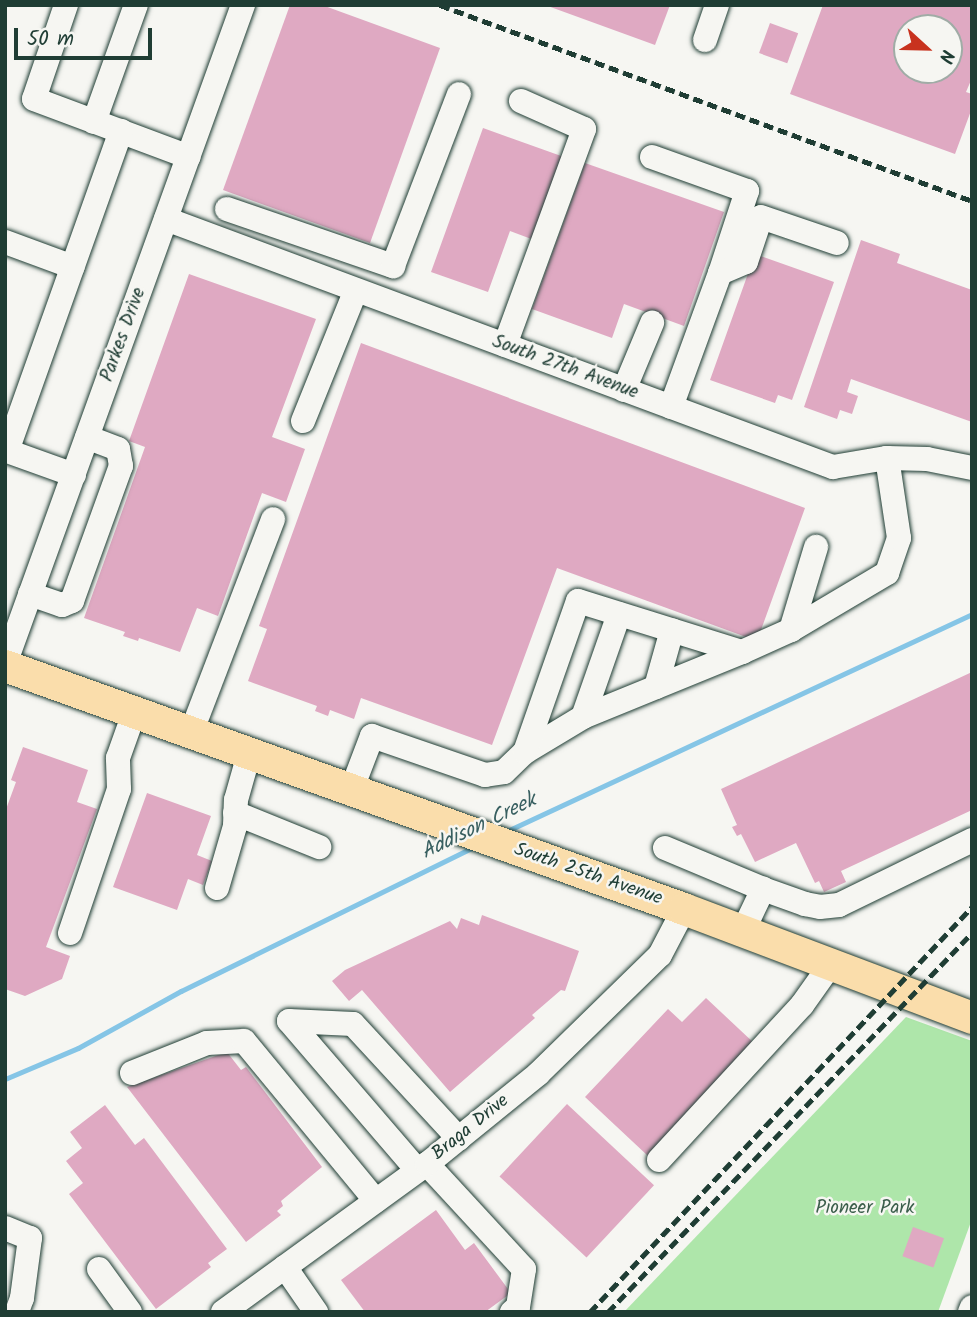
<!DOCTYPE html>
<html>
<head>
<meta charset="utf-8">
<style>
  body { margin:0 }
  #map { position:relative; width:977px; height:1317px; overflow:hidden; background:#f6f6f2; font-family:Kalam,sans-serif }
  div>[style] { position:absolute }
  .green>* { inset:0; background:#aee6aa }
  .stream>* { height:5px; margin:-2.5px; padding:0 2.5px; transform-origin:2.5px; border-radius:2.5px; background:#85c5e6 }
  .building>* { inset:0; background:#dfa9c2; transform-origin:0 0 }
  .roads { filter:drop-shadow(0 0 2px #1f3d34) drop-shadow(0 0 2px #1f3d34) }
  .minor>* { height:24px; margin:-12px; padding:0 12px; transform-origin:12px; border-radius:12px; background:#f6f6f2 }
  .major>* { height:32px; margin:-16px; padding:0 16px; transform-origin:16px; border-radius:16px; background:#faddab }
  .rail>* { height:5px; margin-top:-2.5px; transform-origin:0; background:repeating-linear-gradient(90deg,#1f3d34 0 10px,transparent 0 15px) }
  span { translate:-50% -50%; white-space:nowrap; text-align:center; line-height:1.15; -webkit-text-stroke:5px #f6f6f2; paint-order:stroke }
  .street-label { font-size:19px; color:#1f3d34 }
  .park-label { font-size:19px; color:#3c5f4c }
  .water-label { font-size:21px; color:#385f60; font-style:italic }
  .frame { position:absolute; inset:0; border:7px solid #1f3d34; pointer-events:none }
  .north { position:absolute; left:893px; top:14px; width:70px; height:70px; box-sizing:border-box; background:#f6f6f2; border:2px solid #a0aca6; border-radius:50%; rotate:112deg; font-size:19px; font-weight:700; line-height:28px; text-align:center; color:#1f3d34 }
  .north::after { content:''; display:block; margin:auto; width:24px; height:32px; background:#c8321e; clip-path:polygon(50% 0,100% 100%,50% 72%,0 100%) }
  .scale { position:absolute; left:14px; top:28px; width:138px; height:32px; box-sizing:border-box; border:4px solid #1f3d34; border-top:0; padding-left:9px; font-size:21px; line-height:24px; white-space:nowrap; color:#1f3d34; -webkit-text-stroke:5px #f6f6f2; paint-order:stroke }
</style>
</head>
<body>
<div id="map">
  <div class="green">
    <div style="clip-path:polygon(906px 1017px,972px 1041px,972px 1219px,938px 1312px,624px 1312px)"></div>
  </div>
  <div class="stream">
    <div style="left:505px;top:832px;width:515px;rotate:-25.02deg"></div>
    <div style="left:5px;top:1079px;width:79px;rotate:-23deg"></div>
    <div style="left:78px;top:1048px;width:118px;rotate:-29deg"></div>
    <div style="left:181px;top:991px;width:326px;rotate:-26.2deg"></div>
  </div>
  <div class="building">
    <div style="clip-path:polygon(290px 5px,322px 5px,440px 48px,370px 243px,223px 190px)"></div>
    <div style="clip-path:polygon(545px 5px,670px 5px,655px 45px)"></div>
    <div style="clip-path:polygon(evenodd,823px 5px,972px 5px,972px 78px,966px 92px,972px 94px,972px 108px,955px 154px,790px 94px,823px 5px,907px 28px,949px 28px,949px 70px,907px 70px,907px 28px)"></div>
    <div style="left:770px;top:23px;width:30px;height:32px;rotate:20deg"></div>
    <div style="clip-path:polygon(483px 128px,564px 157px,534px 240px,510px 231px,488px 292px,431px 272px)"></div>
    <div style="clip-path:polygon(585px 163px,724px 212px,684px 326px,624px 304px,612px 338px,532px 309px)"></div>
    <div style="clip-path:polygon(861px 240px,900px 254px,897px 263px,972px 290px,972px 422px,851px 379px,847px 392px,858px 396px,852px 414px,840px 410px,837px 419px,804px 407px)"></div>
    <div style="clip-path:polygon(755px 254px,834px 282px,792px 400px,778px 395px,775px 403px,710px 380px)"></div>
    <div style="clip-path:polygon(189px 274px,316px 319px,272px 437px,305px 449px,286px 502px,262px 493px,218px 616px,197px 608px,180px 652px,139px 638px,138px 641px,123px 636px,125px 632px,84px 618px,145px 447px,129px 441px)"></div>
    <div style="clip-path:polygon(361px 343px,805px 508px,757px 641px,557px 568px,492px 745px,361px 698px,354px 719px,330px 710px,328px 716px,315px 711px,317px 706px,248px 681px,267px 629px,259px 626px)"></div>
    <div style="clip-path:polygon(972px 672px,972px 810px,841px 871px,846px 882px,824px 892px,819px 881px,815px 883px,796px 843px,755px 862px,741px 834px,737px 836px,732px 827px,737px 825px,721px 789px)"></div>
    <div style="clip-path:polygon(23px 747px,88px 770px,77px 802px,97px 809px,46px 947px,70px 956px,62px 979px,25px 996px,5px 989px,5px 812px,16px 782px,11px 780px)"></div>
    <div style="clip-path:polygon(147px 793px,211px 816px,197px 855px,212px 861px,203px 885px,188px 879px,177px 910px,113px 887px)"></div>
    <div style="clip-path:polygon(482px 915px,579px 951px,565px 991px,561px 990px,532px 1015px,535px 1018px,450px 1092px,362px 990px,349px 1001px,332px 981px,345px 970px,450px 921px,457px 929px,461px 918px,479px 925px)"></div>
    <div style="clip-path:polygon(706px 998px,755px 1044px,648px 1156px,585px 1097px,668px 1009px,682px 1022px)"></div>
    <div style="clip-path:polygon(227px 1052px,241px 1070px,246px 1067px,322px 1167px,281px 1201px,283px 1206px,277px 1211px,281px 1215px,246px 1242px,127px 1087px)"></div>
    <div style="left:567px;top:1104px;width:119px;height:99px;rotate:43deg"></div>
    <div style="clip-path:polygon(105px 1105px,135px 1145px,144px 1138px,227px 1249px,208px 1263px,211px 1267px,156px 1309px,69px 1194px,83px 1183px,66px 1161px,82px 1148px,70px 1132px)"></div>
    <div style="clip-path:polygon(436px 1210px,465px 1250px,474px 1243px,511px 1293px,485px 1312px,365px 1312px,341px 1280px)"></div>
    <div style="left:913px;top:1227px;width:33px;height:31px;rotate:20deg"></div>
  </div>
  <div class="roads">
    <div class="minor">
      <div style="left:66px;top:5px;width:99px;rotate:108.8deg"></div>
      <div style="left:34px;top:99px;width:165px;rotate:20.5deg"></div>
      <div style="left:705px;top:40px;width:37px;rotate:-71deg"></div>
      <div style="left:94px;top:122px;width:124px;rotate:-70.3deg"></div>
      <div style="left:652px;top:157px;width:101px;rotate:19.7deg"></div>
      <div style="left:747px;top:191px;width:86px;rotate:108.2deg"></div>
      <div style="left:227px;top:209px;width:176px;rotate:19deg"></div>
      <div style="left:393px;top:266px;width:184px;rotate:-69deg"></div>
      <div style="left:166px;top:219px;width:712px;rotate:20.4deg"></div>
      <div style="left:833px;top:467px;width:55px;rotate:-9.5deg"></div>
      <div style="left:887px;top:458px;width:40px;rotate:1.4deg"></div>
      <div style="left:927px;top:459px;width:46px;rotate:11.3deg"></div>
      <div style="left:5px;top:242px;width:72px;rotate:20.2deg"></div>
      <div style="left:505px;top:345px;width:230px;rotate:-69.9deg"></div>
      <div style="left:584px;top:129px;width:69px;rotate:-156deg"></div>
      <div style="left:624px;top:390px;width:73px;rotate:-67.3deg"></div>
      <div style="left:671px;top:407px;width:143px;rotate:-69.9deg"></div>
      <div style="left:720px;top:273px;width:28px;rotate:-23deg"></div>
      <div style="left:746px;top:262px;width:47px;rotate:-71.6deg"></div>
      <div style="left:761px;top:217px;width:80px;rotate:18.9deg"></div>
      <div style="left:303px;top:421px;width:141px;rotate:-68deg"></div>
      <div style="left:74px;top:475px;width:71px;rotate:-160.3deg"></div>
      <div style="left:7px;top:451px;width:340px;rotate:-70.4deg"></div>
      <div style="left:30px;top:594px;width:34px;rotate:19deg"></div>
      <div style="left:62px;top:605px;width:11px;rotate:-22deg"></div>
      <div style="left:72px;top:601px;width:144px;rotate:-70.1deg"></div>
      <div style="left:121px;top:466px;width:17px;rotate:-100deg"></div>
      <div style="left:118px;top:449px;width:33px;rotate:-159deg"></div>
      <div style="left:791px;top:630px;width:87px;rotate:-73.2deg"></div>
      <div style="left:5px;top:664px;width:701px;rotate:-70.14deg"></div>
      <div style="left:656px;top:687px;width:59px;rotate:-74.3deg"></div>
      <div style="left:583px;top:717px;width:172px;rotate:-22.2deg"></div>
      <div style="left:191px;top:733px;width:229px;rotate:-69deg"></div>
      <div style="left:525px;top:752px;width:68px;rotate:-31.1deg"></div>
      <div style="left:583px;top:717px;width:109px;rotate:-70.7deg"></div>
      <div style="left:351px;top:791px;width:59px;rotate:-69.1deg"></div>
      <div style="left:372px;top:736px;width:120px;rotate:19deg"></div>
      <div style="left:485px;top:775px;width:19px;rotate:-9deg"></div>
      <div style="left:504px;top:772px;width:29px;rotate:-44deg"></div>
      <div style="left:525px;top:752px;width:160px;rotate:-70.7deg"></div>
      <div style="left:578px;top:601px;width:172px;rotate:17.3deg"></div>
      <div style="left:742px;top:652px;width:54px;rotate:-24.2deg"></div>
      <div style="left:791px;top:630px;width:112px;rotate:-30.7deg"></div>
      <div style="left:887px;top:573px;width:37px;rotate:-71deg"></div>
      <div style="left:899px;top:538px;width:81px;rotate:-98.5deg"></div>
      <div style="left:235px;top:813px;width:91px;rotate:22deg"></div>
      <div style="left:665px;top:848px;width:106px;rotate:22.7deg"></div>
      <div style="left:217px;top:888px;width:65px;rotate:-73.8deg"></div>
      <div style="left:235px;top:826px;width:26px;rotate:-88deg"></div>
      <div style="left:236px;top:800px;width:48px;rotate:-74.2deg"></div>
      <div style="left:743px;top:931px;width:47px;rotate:-64.5deg"></div>
      <div style="left:763px;top:889px;width:45px;rotate:19.7deg"></div>
      <div style="left:805px;top:904px;width:15px;rotate:11deg"></div>
      <div style="left:820px;top:907px;width:19px;rotate:-6deg"></div>
      <div style="left:839px;top:905px;width:148px;rotate:-26deg"></div>
      <div style="left:70px;top:933px;width:152px;rotate:-71.2deg"></div>
      <div style="left:119px;top:789px;width:31px;rotate:-92deg"></div>
      <div style="left:118px;top:758px;width:48px;rotate:-70.4deg"></div>
      <div style="left:289px;top:1021px;width:64px;rotate:2.7deg"></div>
      <div style="left:353px;top:1024px;width:156px;rotate:47.3deg"></div>
      <div style="left:289px;top:1021px;width:196px;rotate:49.3deg"></div>
      <div style="left:132px;top:1073px;width:81px;rotate:-21.8deg"></div>
      <div style="left:207px;top:1043px;width:37px;rotate:-3deg"></div>
      <div style="left:244px;top:1041px;width:207px;rotate:50.5deg"></div>
      <div style="left:659px;top:1160px;width:211px;rotate:-47.3deg"></div>
      <div style="left:802px;top:1005px;width:50px;rotate:-54.7deg"></div>
      <div style="left:427px;top:1164px;width:143px;rotate:47.3deg"></div>
      <div style="left:524px;top:1269px;width:38px;rotate:99deg"></div>
      <div style="left:518px;top:1307px;width:8px;rotate:140deg"></div>
      <div style="left:5px;top:1228px;width:27px;rotate:22deg"></div>
      <div style="left:30px;top:1238px;width:61px;rotate:97.6deg"></div>
      <div style="left:22px;top:1298px;width:15px;rotate:110deg"></div>
      <div style="left:285px;top:1267px;width:55px;rotate:55.4deg"></div>
      <div style="left:99px;top:1269px;width:53px;rotate:54.2deg"></div>
      <div style="left:223px;top:1312px;width:252px;rotate:-36deg"></div>
      <div style="left:427px;top:1164px;width:143px;rotate:-39deg"></div>
      <div style="left:538px;top:1074px;width:170px;rotate:-44.3deg"></div>
      <div style="left:660px;top:955px;width:52px;rotate:-62.4deg"></div>
      <div style="left:970px;top:1312px;width:5px;rotate:-68deg"></div>
    </div>
    <div class="major">
      <div style="left:5px;top:666px;width:721px;rotate:19.69deg"></div>
      <div style="left:684px;top:909px;width:308px;rotate:20.7deg"></div>
    </div>
  </div>
  <div class="rail">
    <div style="left:440px;top:5px;width:567px;rotate:20.22deg"></div>
    <div style="left:590px;top:1312px;width:557px;rotate:-46.67deg"></div>
    <div style="left:608px;top:1312px;width:525px;rotate:-46.16deg"></div>
  </div>
  <div class="street-label">
    <span style="left:124px;top:335px;rotate:-70deg">Parkes Drive</span>
    <span style="left:565px;top:368px;rotate:20deg">South 27th Avenue</span>
    <span style="left:588px;top:875px;rotate:19deg">South 25th Avenue</span>
    <span style="left:471px;top:1128px;rotate:-39deg">Braga Drive</span>
  </div>
  <div class="park-label">
    <span style="left:865px;top:1209px">Pioneer Park</span>
  </div>
  <div class="water-label">
    <span style="left:479px;top:827px;rotate:-26deg">Addison Creek</span>
  </div>
  <div class="frame"></div>
  <div class="north">N</div>
  <div class="scale">50 m</div>
</div>
</body>
</html>
